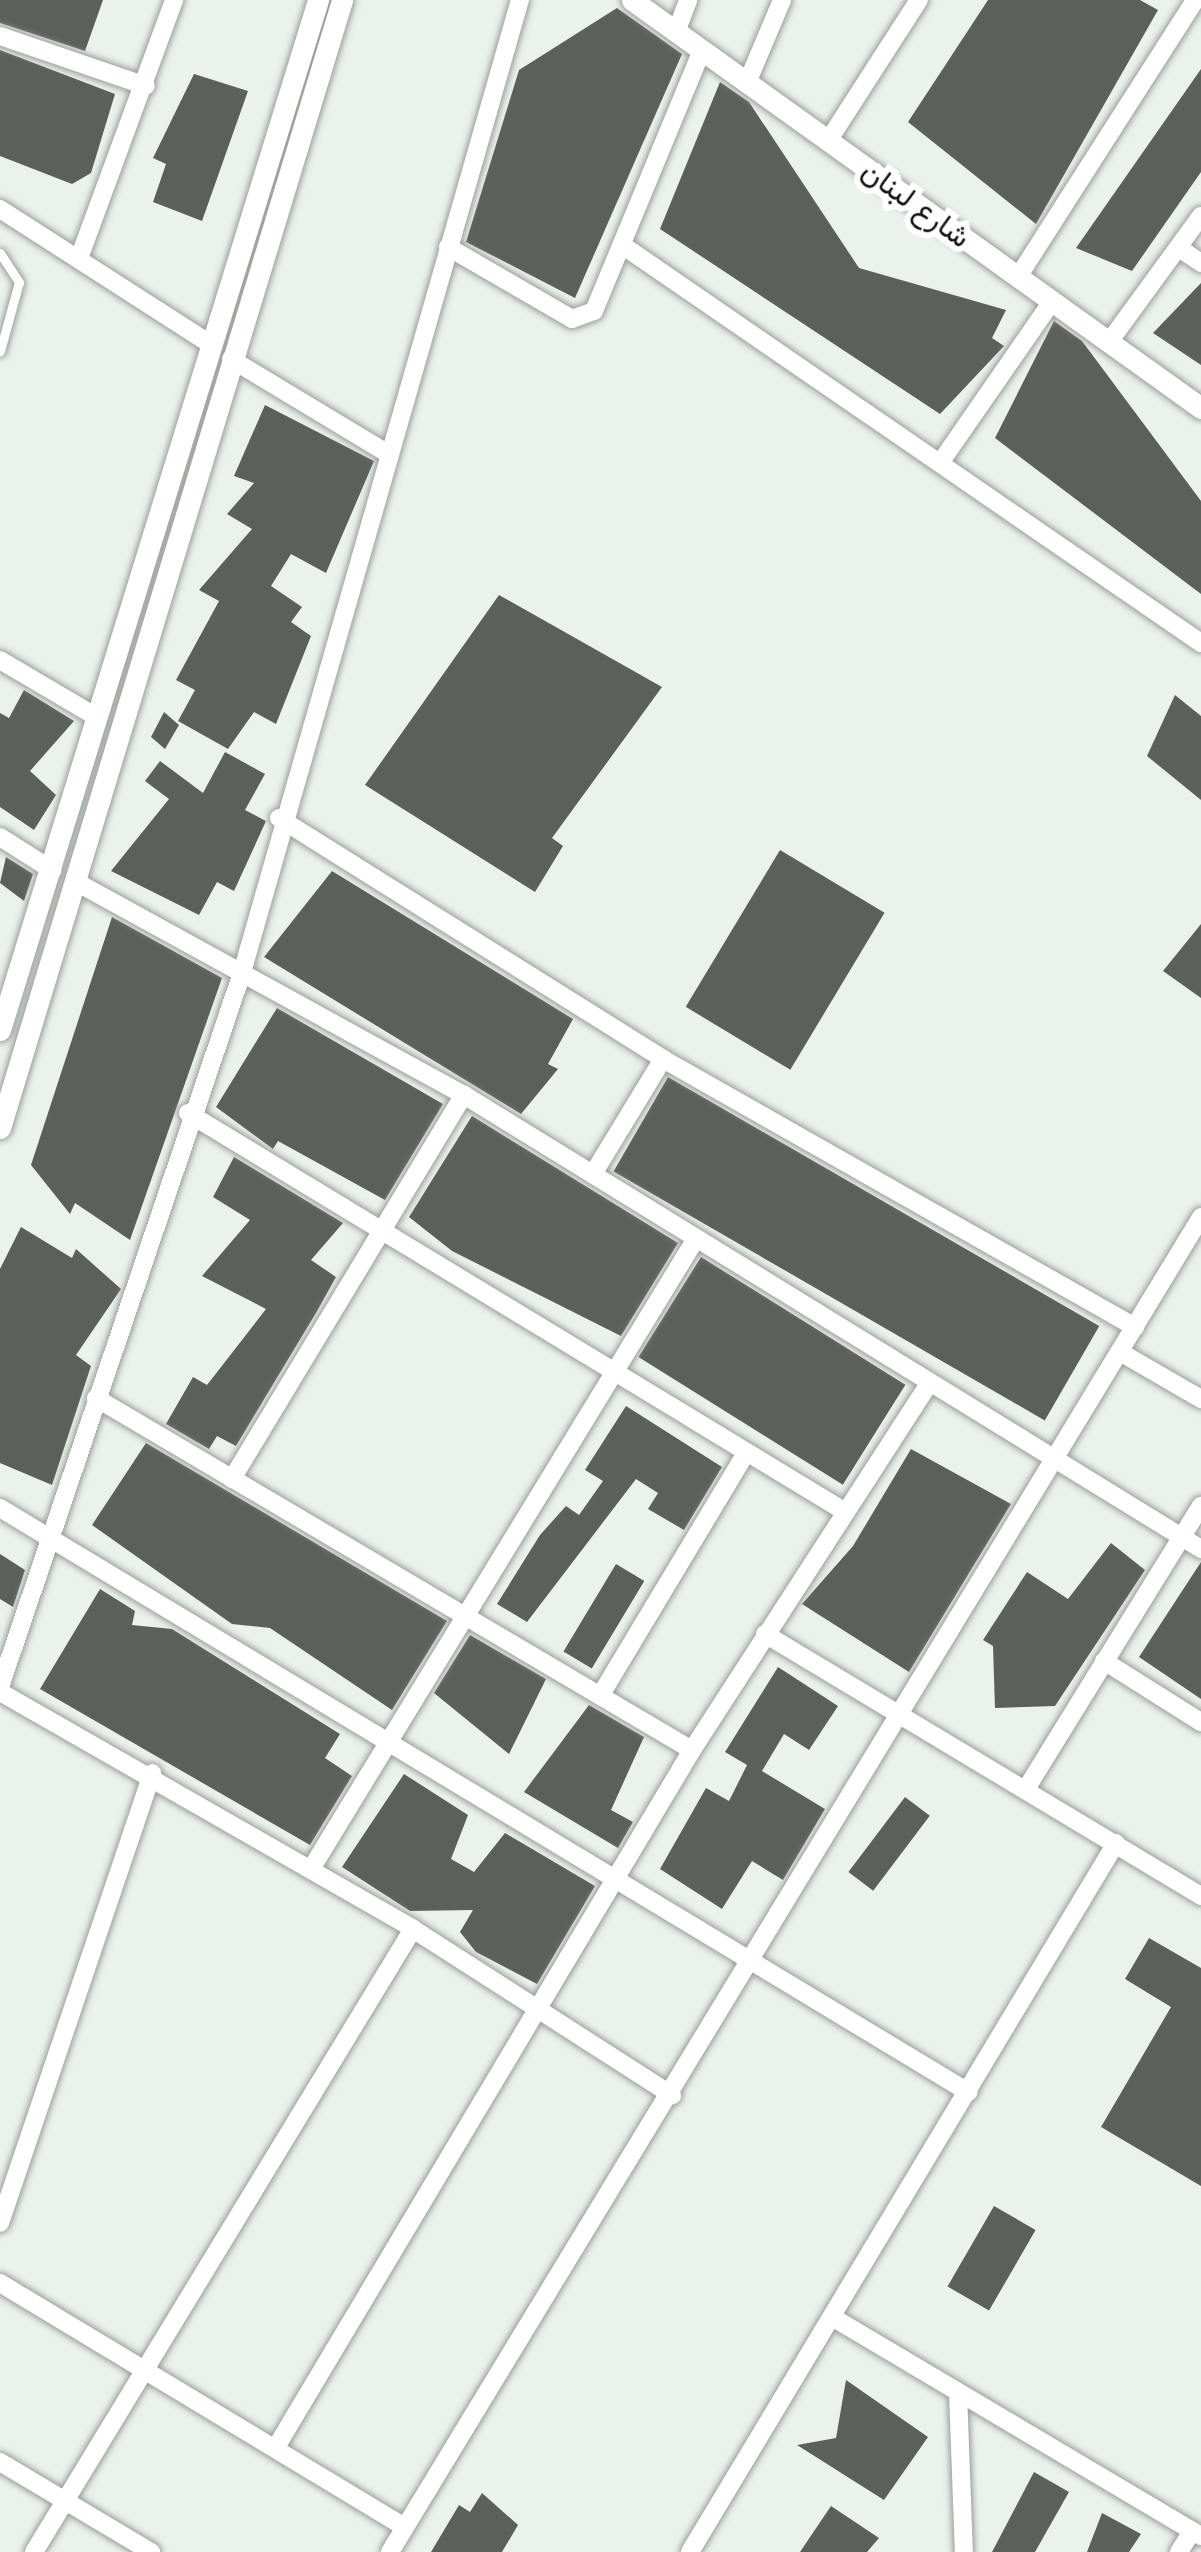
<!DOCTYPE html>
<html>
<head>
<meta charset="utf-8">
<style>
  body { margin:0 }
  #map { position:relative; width:1201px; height:2552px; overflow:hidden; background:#ebf2eb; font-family:Montserrat,Vazirmatn,sans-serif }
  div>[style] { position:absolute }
  .building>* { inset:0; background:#5b615a; transform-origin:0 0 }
  .roads { filter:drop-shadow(0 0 3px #9aa099) drop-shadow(0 0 3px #9aa099) }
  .service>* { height:9px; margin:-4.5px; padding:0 4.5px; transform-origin:4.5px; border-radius:4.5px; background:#fff }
  .minor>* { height:18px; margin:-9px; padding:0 9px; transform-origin:9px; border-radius:9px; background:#fff }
  .tertiary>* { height:21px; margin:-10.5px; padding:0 10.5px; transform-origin:10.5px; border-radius:10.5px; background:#fff }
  span { translate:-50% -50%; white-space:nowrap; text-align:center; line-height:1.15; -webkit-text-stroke:12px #fff; paint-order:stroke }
  .street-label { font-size:30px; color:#0f110f }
</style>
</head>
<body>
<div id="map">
  <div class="building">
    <div style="clip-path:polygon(0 0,103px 0,85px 51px,0 23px)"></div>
    <div style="clip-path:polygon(988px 0,1140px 0,1158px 10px,1036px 224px,908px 122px)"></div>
    <div style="clip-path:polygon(617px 8px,682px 54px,575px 298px,466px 242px,519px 70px)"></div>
    <div style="clip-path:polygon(0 50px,115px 94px,91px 173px,72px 184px,0 156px)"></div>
    <div style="clip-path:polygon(1201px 69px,1201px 172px,1132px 271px,1076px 248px)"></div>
    <div style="clip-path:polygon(194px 74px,248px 91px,202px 221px,153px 202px,166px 164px,153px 158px)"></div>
    <div style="clip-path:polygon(720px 82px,749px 102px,859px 268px,1006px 310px,992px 338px,1004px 346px,940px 414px,660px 229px)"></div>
    <div style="clip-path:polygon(1201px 283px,1201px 365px,1153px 333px)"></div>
    <div style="clip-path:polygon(1054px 321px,1082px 341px,1201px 501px,1201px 594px,995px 438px)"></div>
    <div style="clip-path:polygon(265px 405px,374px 461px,326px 573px,291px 554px,271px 586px,302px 607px,291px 622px,311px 636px,276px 724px,254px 712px,228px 749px,178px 721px,195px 690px,176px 680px,219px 601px,199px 590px,252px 529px,227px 514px,254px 483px,234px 476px)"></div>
    <div style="clip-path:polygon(499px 595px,662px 687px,552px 838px,563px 846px,535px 892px,365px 785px)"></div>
    <div style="clip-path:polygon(24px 690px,74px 721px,30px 771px,56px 795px,34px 830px,0 807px,0 713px,9px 718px)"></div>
    <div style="clip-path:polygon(1175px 695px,1201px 716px,1201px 800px,1147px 756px)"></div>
    <div style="clip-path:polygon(164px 712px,179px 725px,165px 749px,151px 737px)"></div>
    <div style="clip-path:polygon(225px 752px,265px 774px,245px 810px,266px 821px,234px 891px,217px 882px,199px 915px,111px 871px,169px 799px,145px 781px,160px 761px,203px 793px)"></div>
    <div style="left:780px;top:850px;width:122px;height:183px;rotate:31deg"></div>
    <div style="clip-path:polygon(6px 857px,33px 874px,24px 901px,0 883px)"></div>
    <div style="clip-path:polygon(332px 871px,573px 1019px,548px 1064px,558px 1069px,521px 1114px,264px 957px)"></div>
    <div style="clip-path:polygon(112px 917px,222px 978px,130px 1240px,75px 1203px,70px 1214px,31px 1165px)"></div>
    <div style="clip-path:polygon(1201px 924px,1201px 998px,1163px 971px)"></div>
    <div style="clip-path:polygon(277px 1008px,443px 1104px,385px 1200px,278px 1141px,273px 1149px,216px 1107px)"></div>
    <div style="left:668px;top:1077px;width:498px;height:109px;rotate:30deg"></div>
    <div style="clip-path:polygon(472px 1116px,678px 1243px,621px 1336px,452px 1251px,409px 1217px)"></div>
    <div style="clip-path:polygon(234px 1157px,343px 1223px,311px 1260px,336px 1277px,316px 1313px,236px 1446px,217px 1436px,209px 1449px,166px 1424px,193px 1377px,207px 1385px,266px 1309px,202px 1276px,250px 1220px,213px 1197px)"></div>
    <div style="clip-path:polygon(21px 1227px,72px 1258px,76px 1249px,121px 1289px,76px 1355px,91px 1366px,52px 1485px,0 1463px,0 1269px)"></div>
    <div style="left:701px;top:1257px;width:241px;height:118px;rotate:32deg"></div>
    <div style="clip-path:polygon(626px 1406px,722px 1467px,684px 1530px,648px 1509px,658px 1493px,636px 1479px,527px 1622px,497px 1604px,540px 1535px,566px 1506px,579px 1515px,603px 1481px,585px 1470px)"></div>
    <div style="clip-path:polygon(146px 1443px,447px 1621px,392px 1710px,270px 1628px,232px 1624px,92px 1525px)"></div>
    <div style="clip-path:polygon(911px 1449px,1011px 1504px,909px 1672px,802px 1604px,853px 1546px)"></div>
    <div style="clip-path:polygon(1111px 1543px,1145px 1570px,1055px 1706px,995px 1708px,993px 1646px,983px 1640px,1027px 1572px,1068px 1599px)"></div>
    <div style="clip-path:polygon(0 1554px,25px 1570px,13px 1607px,0 1599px)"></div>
    <div style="clip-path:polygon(1201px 1562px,1201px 1699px,1139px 1657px)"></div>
    <div style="left:616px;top:1564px;width:33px;height:102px;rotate:31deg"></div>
    <div style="clip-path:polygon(100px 1589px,135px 1611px,132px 1625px,172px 1629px,340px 1734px,325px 1758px,352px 1776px,310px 1845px,40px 1689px)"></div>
    <div style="clip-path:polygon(470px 1635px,546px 1679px,509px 1754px,434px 1693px)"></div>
    <div style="clip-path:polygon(778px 1667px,838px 1706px,809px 1750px,784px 1734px,762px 1771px,825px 1809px,783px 1880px,752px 1861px,722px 1909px,660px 1869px,706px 1788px,729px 1801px,747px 1765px,725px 1752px)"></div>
    <div style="clip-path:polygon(589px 1705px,644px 1737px,611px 1810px,633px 1822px,618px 1848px,524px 1792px)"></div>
    <div style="clip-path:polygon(404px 1774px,468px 1815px,451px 1859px,474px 1872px,505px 1833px,595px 1886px,537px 1984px,476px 1952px,460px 1932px,473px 1910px,410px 1911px,342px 1867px)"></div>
    <div style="left:905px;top:1797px;width:31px;height:94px;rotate:37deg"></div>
    <div style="clip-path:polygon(1149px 1938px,1201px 1968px,1201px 2186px,1101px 2127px,1171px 2007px,1125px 1979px)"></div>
    <div style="left:994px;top:2206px;width:48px;height:93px;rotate:30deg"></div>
    <div style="clip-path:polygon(846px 2380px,928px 2437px,884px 2500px,797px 2445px,836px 2438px)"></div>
    <div style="clip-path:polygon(1034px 2472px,1069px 2492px,1035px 2552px,992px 2552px)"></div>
    <div style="clip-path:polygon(482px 2493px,518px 2525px,502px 2552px,431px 2552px,459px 2505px,470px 2512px)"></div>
    <div style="clip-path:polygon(831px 2506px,879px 2538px,867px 2552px,800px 2552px)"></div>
    <div style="clip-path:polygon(1102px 2513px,1141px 2534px,1129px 2552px,1087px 2552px)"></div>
  </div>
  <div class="roads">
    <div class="service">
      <div style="left:0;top:253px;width:35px;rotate:57deg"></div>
      <div style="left:19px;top:282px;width:72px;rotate:105.4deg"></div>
    </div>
    <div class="minor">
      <div style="left:676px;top:32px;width:34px;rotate:-69deg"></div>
      <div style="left:0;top:36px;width:154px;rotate:18.9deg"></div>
      <div style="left:747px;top:83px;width:90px;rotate:-67.1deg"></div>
      <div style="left:828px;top:141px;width:168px;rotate:-57.2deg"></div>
      <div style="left:0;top:209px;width:250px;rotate:32.7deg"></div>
      <div style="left:448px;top:247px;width:143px;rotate:30.1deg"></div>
      <div style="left:572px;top:319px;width:23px;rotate:-20deg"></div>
      <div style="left:594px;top:311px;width:282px;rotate:-67.5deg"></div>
      <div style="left:625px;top:247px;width:699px;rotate:34.51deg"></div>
      <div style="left:1179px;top:248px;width:27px;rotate:34deg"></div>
      <div style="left:81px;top:253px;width:270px;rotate:-69.8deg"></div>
      <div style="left:1018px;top:277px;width:329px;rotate:-57.4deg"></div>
      <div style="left:1109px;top:342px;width:156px;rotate:-53.9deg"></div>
      <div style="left:231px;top:359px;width:180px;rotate:31.1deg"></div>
      <div style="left:940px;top:463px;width:197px;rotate:-55.3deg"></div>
      <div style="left:0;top:660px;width:110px;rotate:30.5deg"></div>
      <div style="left:279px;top:818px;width:453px;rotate:32.1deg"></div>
      <div style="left:663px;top:1059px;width:543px;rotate:29.59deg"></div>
      <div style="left:0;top:837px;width:62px;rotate:32.4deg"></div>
      <div style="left:78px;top:883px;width:440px;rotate:28.8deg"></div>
      <div style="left:464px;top:1095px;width:866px;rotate:31.63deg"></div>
      <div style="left:188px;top:1113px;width:767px;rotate:31.25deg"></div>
      <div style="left:593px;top:1174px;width:135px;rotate:-58.7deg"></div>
      <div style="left:1120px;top:1352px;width:94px;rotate:30.1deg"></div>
      <div style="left:96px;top:1398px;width:692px;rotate:30.57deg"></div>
      <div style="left:232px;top:1479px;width:449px;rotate:-58.9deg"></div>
      <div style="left:0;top:1508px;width:1131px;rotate:31.1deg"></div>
      <div style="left:765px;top:1634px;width:509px;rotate:31deg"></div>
      <div style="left:1104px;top:1661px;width:115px;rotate:32.2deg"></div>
      <div style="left:0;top:1687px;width:751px;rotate:-71.28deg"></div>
      <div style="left:241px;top:976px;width:1015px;rotate:-74.05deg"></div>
      <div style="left:0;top:1692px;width:476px;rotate:29.8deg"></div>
      <div style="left:413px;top:1929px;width:308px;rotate:32.7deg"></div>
      <div style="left:600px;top:1696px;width:283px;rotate:-59deg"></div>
      <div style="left:1026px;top:1789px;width:333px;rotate:-58.3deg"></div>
      <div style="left:311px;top:1869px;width:731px;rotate:-58.59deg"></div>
      <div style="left:0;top:2223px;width:475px;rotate:-71.3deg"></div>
      <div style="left:0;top:2283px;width:471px;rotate:31.1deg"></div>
      <div style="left:832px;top:2317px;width:429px;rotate:30.7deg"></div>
      <div style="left:958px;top:2392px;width:160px;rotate:87.9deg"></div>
      <div style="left:278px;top:2444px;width:808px;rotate:-59.18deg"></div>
      <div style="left:692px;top:1750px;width:437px;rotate:-57.1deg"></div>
      <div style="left:0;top:2462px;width:176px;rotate:30.8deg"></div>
      <div style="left:34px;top:2552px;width:729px;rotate:-58.69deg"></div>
      <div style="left:390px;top:2552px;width:1562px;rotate:-58.72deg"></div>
      <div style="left:690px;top:2552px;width:827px;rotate:-59deg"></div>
      <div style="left:1179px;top:2552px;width:25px;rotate:-58deg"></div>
    </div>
    <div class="tertiary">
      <div style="left:632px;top:0;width:700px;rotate:35.64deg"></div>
      <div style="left:0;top:1030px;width:1078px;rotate:-72.84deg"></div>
      <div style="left:0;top:1128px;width:1179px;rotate:-73.13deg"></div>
    </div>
  </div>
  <div class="street-label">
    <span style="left:916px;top:204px;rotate:36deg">شارع لبنان</span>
  </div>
</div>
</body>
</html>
